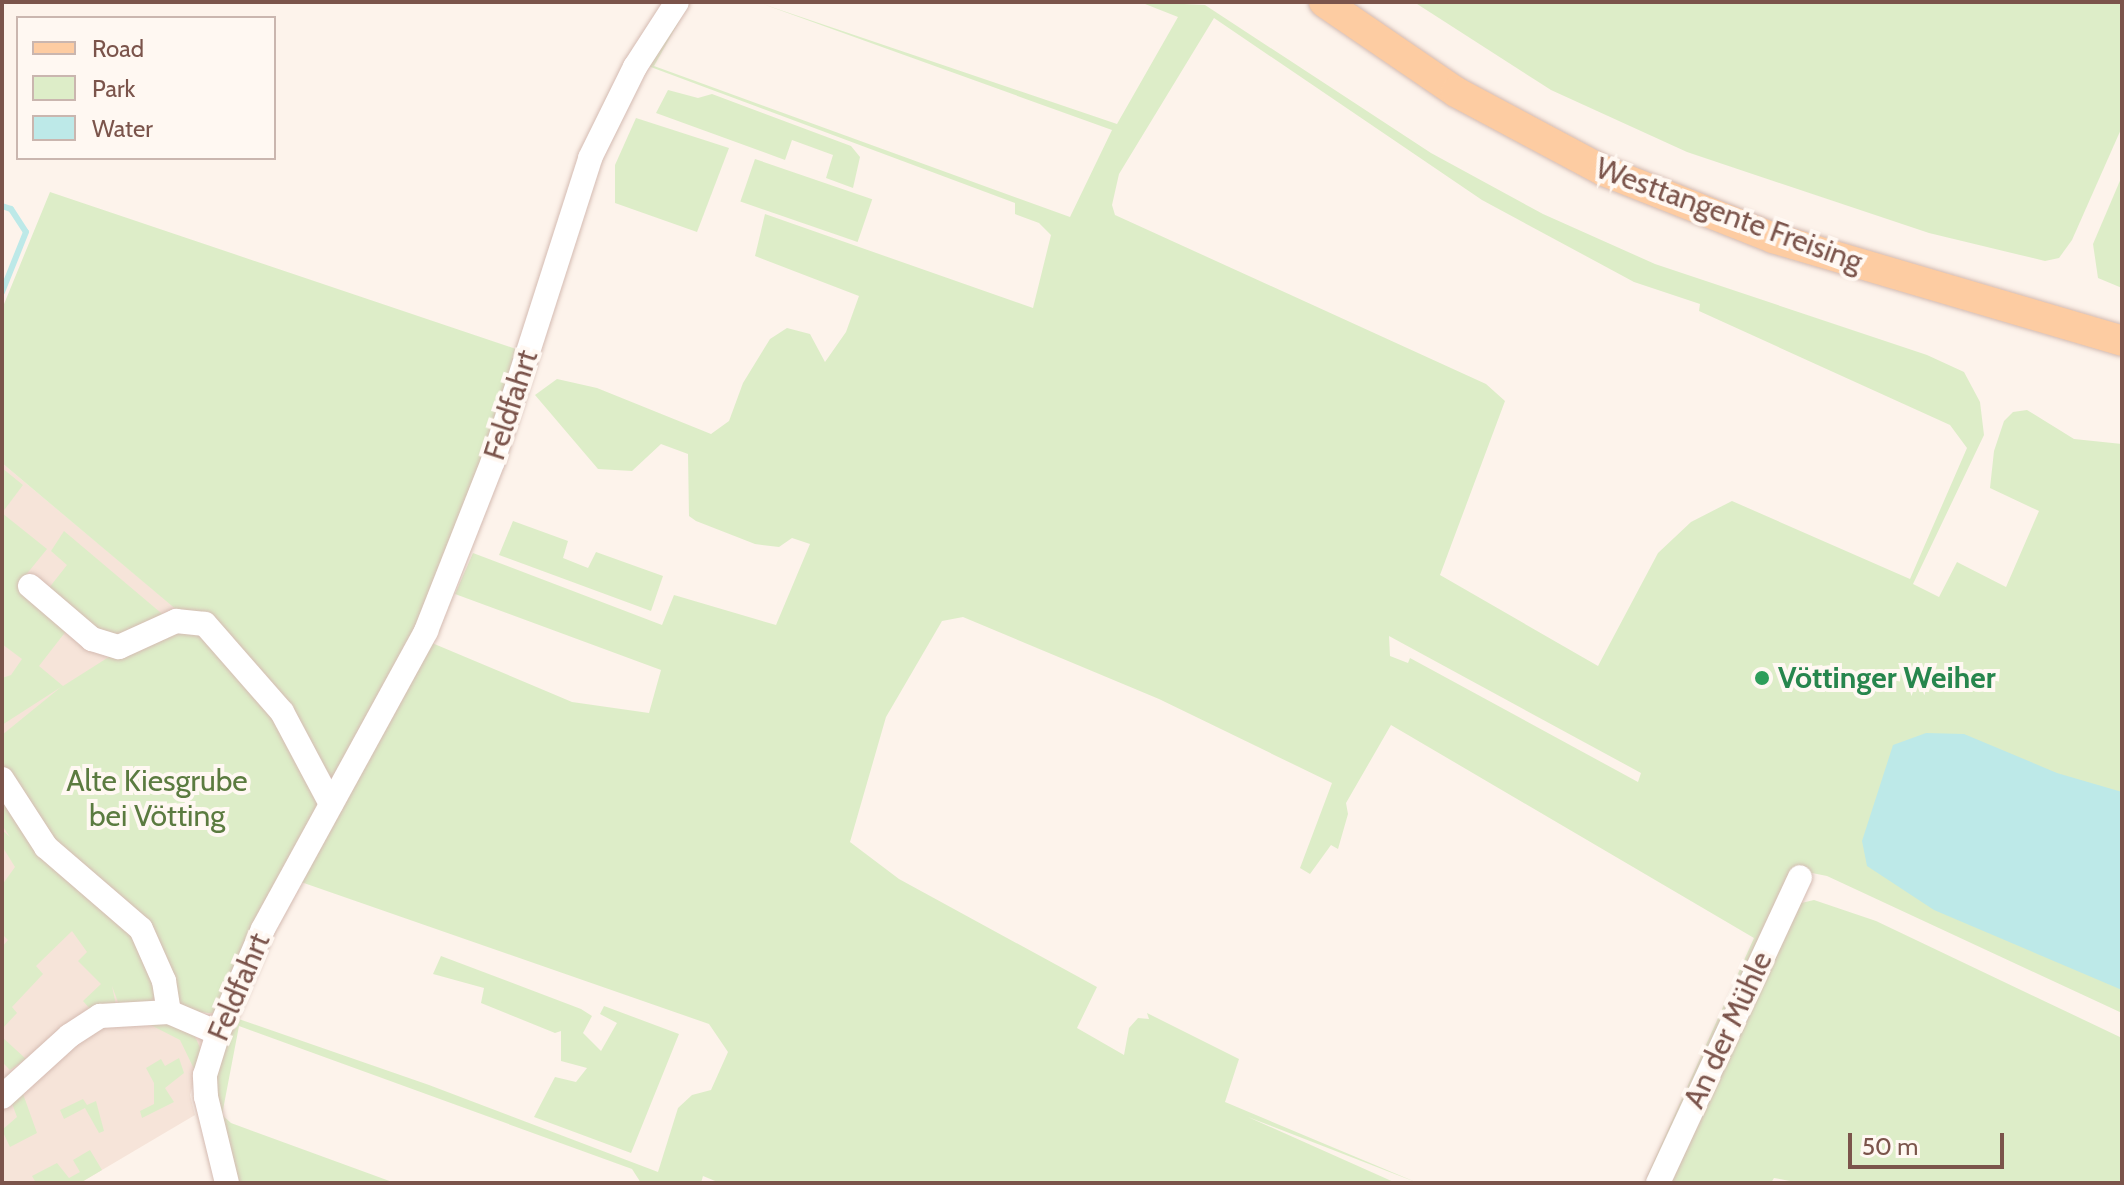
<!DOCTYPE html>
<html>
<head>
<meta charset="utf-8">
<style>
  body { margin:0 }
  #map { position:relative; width:2124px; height:1185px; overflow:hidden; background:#fdf3eb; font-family:Cabin,sans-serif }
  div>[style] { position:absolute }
  .residential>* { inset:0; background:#f6e4d9 }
  .green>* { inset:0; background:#ddedc8; transform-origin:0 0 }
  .water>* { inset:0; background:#bde9e8 }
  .stream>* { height:6px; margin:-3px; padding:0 3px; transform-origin:3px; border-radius:3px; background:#bde9e8 }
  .roads { filter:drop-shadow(0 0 2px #d4bbb2) drop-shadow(0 0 2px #d4bbb2) }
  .minor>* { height:24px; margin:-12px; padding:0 12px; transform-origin:12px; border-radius:12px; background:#fff }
  .major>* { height:30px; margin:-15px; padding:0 15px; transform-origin:15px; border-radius:15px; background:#fdcca2 }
  .dots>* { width:22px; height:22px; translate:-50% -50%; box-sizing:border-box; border:4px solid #fff8f2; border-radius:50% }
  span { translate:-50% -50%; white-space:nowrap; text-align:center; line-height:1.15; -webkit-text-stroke:8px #fff8f2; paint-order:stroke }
  .street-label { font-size:30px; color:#7b544b }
  .leisure-label { font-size:30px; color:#27864d; font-weight:700 }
  .left { translate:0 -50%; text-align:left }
  .park-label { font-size:30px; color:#5b7b40 }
  .frame { position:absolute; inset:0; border:4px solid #7b544b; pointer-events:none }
  .legend { position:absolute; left:16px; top:16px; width:260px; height:144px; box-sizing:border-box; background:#fff8f2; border:2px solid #cab6af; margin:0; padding:10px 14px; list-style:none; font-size:24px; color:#7b544b }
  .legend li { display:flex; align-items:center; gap:16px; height:40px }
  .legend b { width:40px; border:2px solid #cab6af }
  .scale { position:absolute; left:1848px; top:1133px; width:156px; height:36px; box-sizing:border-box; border:4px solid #7b544b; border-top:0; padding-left:10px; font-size:24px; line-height:28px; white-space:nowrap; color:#7b544b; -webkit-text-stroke:6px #fff8f2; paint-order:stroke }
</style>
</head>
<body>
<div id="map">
  <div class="residential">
    <div style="clip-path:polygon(2px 463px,180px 612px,2px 743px)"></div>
    <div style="clip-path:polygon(2px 755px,202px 1015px,214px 1012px,190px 1095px,195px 1115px,80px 1183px,2px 1183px)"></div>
  </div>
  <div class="green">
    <div style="clip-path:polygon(evenodd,684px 2px,690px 2px,654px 66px,1070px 217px,1112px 130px,757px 2px,1117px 124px,1178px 17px,1140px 2px,1205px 5px,1431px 153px,1543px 214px,1655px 264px,1927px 355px,1964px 372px,1980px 402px,1984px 435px,1913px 584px,1939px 597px,1957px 562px,2006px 587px,2039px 511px,1990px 488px,1994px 451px,2004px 421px,2013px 412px,2027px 410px,2074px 439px,2122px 444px,2122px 1013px,1827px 876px,1807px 872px,1644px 1183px,1754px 938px,1391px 725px,1346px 803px,1348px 814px,1338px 849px,1331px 845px,1310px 874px,1300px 868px,1332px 783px,1159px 699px,963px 617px,942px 621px,886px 717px,850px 842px,899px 879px,1097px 987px,1077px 1028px,1124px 1055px,1129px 1028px,1138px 1018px,1149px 1019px,1147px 1013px,1239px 1059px,1225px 1102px,1418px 1183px,1248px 1117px,1396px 1183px,720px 1183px,703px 1176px,701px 1183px,641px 1183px,632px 1169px,239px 1026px,222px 1115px,231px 1123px,395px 1183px,234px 1183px,213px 1086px,233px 1017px,429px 1085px,658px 1172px,678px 1108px,692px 1095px,711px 1090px,728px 1052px,709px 1024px,301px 882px,432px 643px,572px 702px,649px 713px,661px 670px,455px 594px,473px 553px,662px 625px,674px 595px,776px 625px,810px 544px,792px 538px,779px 547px,755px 544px,696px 521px,689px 516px,688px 454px,661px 444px,632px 471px,598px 469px,535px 395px,557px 379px,597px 388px,711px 434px,729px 421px,743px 383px,770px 339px,787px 328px,810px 334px,825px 362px,846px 332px,859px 296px,755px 256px,765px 214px,1033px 308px,1051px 235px,1039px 223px,1015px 214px,1015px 203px,648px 66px,684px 2px,1214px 18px,1482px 200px,1634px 282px,1700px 304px,1699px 311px,1950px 425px,1967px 448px,1910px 579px,1732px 501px,1691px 522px,1658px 553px,1598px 666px,1440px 575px,1505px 401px,1486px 384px,1115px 215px,1112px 205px,1119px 174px,1214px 18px,684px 2px,1389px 636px,1641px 773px,1638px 782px,1410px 658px,1408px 663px,1390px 656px,1389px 636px)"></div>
    <div style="clip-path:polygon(1414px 2px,2122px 2px,2122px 127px,2072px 240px,2059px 258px,2045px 261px,1929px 233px,1687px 152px,1551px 90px)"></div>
    <div style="clip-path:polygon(668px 90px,698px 98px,712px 94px,851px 146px,860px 157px,853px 188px,826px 178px,833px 155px,792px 140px,785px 160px,656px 113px)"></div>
    <div style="clip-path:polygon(636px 118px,729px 148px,697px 232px,615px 203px,615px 165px)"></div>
    <div style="left:755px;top:159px;width:124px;height:45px;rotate:19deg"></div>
    <div style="clip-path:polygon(2122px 176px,2122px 288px,2098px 278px,2093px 244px)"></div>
    <div style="clip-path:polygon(50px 192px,522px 351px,413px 646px,220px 1014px,119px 1005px,112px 986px,116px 1005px,91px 1010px,83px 1001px,101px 984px,78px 961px,87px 952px,72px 931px,36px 966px,43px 974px,12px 1007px,17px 1013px,2px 1029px,2px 947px,8px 940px,2px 934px,2px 885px,15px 867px,2px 846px,2px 830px,10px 837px,2px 825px,2px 735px,61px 687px,2px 725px,2px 678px,11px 675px,22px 659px,2px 644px,2px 468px,23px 485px,2px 513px,47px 549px,17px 586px,70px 626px,39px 666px,63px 686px,123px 648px,45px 593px,67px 565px,51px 551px,64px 531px,167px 618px,178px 611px,2px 463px,2px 309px)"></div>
    <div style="clip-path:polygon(513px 521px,568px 541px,563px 558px,588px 568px,596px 552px,663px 576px,651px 611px,499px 555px)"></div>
    <div style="clip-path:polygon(1814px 900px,1876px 921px,2122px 1038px,2122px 1183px,1801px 1183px,1774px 1178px,1771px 1183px,1669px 1183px,1797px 904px)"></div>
    <div style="clip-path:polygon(441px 956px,581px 1009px,592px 1016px,583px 1033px,601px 1051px,617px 1023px,600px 1014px,604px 1006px,679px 1034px,631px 1153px,534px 1117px,555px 1077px,576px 1082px,587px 1068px,561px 1061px,561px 1031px,555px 1033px,481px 1003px,484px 988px,433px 974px)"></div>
    <div style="clip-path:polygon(137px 1018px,160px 1020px,193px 1032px,201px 1050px,196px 1073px,180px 1040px)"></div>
    <div style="clip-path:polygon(2px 1037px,26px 1059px,10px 1070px,2px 1062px)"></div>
    <div style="clip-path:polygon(179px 1058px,184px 1073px,165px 1088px,174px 1102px,142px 1118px,140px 1111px,154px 1104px,154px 1083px,146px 1068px,161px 1059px,165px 1066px)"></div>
    <div style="clip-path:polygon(22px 1091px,37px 1133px,10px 1147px,2px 1130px,17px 1117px,11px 1101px)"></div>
    <div style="clip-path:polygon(83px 1099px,87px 1105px,96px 1101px,104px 1131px,99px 1133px,85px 1108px,64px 1119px,60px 1110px)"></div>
    <div style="clip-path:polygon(90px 1150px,102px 1170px,80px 1183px,36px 1183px,32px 1176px,57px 1163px,69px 1178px,80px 1172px,73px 1160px)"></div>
  </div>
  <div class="water">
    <div style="clip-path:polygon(1926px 733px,1964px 734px,2057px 773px,2122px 792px,2122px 990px,1934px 910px,1867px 866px,1862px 841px,1893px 745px)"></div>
  </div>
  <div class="stream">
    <div style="left:2px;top:206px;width:9px;rotate:18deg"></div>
    <div style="left:11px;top:209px;width:27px;rotate:57deg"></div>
    <div style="left:26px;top:232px;width:65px;rotate:111.8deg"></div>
  </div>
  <div class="roads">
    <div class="minor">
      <div style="left:30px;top:586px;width:82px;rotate:40.5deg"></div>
      <div style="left:92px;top:639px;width:28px;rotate:17deg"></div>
      <div style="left:119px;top:647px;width:63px;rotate:-24.5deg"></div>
      <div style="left:176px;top:621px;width:29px;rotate:6deg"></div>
      <div style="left:205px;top:624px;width:117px;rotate:48.8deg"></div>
      <div style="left:282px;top:712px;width:104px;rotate:62deg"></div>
      <div style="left:2px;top:779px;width:81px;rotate:57.1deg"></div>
      <div style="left:46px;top:847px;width:125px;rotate:40.8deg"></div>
      <div style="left:141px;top:929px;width:57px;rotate:66.1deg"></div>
      <div style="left:164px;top:981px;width:31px;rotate:81deg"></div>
      <div style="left:2px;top:1097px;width:91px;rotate:-42.3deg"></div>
      <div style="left:69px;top:1036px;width:37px;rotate:-33deg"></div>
      <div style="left:100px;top:1016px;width:69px;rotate:-3.3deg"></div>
      <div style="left:169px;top:1012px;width:53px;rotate:23.2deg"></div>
      <div style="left:227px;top:1183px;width:89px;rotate:-103.7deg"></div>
      <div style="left:206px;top:1097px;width:22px;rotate:-93deg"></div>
      <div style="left:205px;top:1075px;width:44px;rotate:-72.8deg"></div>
      <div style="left:218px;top:1033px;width:113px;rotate:-66.6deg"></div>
      <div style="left:263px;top:929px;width:340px;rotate:-61.3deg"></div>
      <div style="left:426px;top:631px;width:183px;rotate:-68.5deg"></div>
      <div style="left:493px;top:461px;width:318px;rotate:-72.2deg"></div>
      <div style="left:590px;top:158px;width:102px;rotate:-63.7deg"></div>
      <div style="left:635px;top:67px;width:77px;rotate:-57.1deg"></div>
      <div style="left:1658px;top:1183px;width:337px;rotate:-65.1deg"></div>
    </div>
    <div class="major">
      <div style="left:1324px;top:2px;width:160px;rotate:34.3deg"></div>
      <div style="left:1456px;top:92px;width:168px;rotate:28.1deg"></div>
      <div style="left:1604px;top:171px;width:182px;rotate:21.6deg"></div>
      <div style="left:1773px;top:238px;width:364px;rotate:16.4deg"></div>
    </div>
  </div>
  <div class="dots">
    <div style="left:1762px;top:678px;background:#2e9e5b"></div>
  </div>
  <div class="street-label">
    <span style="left:1729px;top:215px;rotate:20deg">Westtangente Freising</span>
    <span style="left:511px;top:405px;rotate:-72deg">Feldfahrt</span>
    <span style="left:239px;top:987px;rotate:-67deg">Feldfahrt</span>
    <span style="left:1728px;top:1030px;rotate:-65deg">An der Mühle</span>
  </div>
  <div class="leisure-label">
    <span class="left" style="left:1778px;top:678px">Vöttinger Weiher</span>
  </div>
  <div class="park-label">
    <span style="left:157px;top:798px">Alte Kiesgrube<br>bei Vötting</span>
  </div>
  <div class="frame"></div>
  <ul class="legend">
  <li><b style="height:10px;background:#fdcca2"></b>Road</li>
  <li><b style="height:22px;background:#ddedc8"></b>Park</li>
  <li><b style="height:22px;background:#bde9e8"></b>Water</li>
  </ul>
  <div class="scale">50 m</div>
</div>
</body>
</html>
